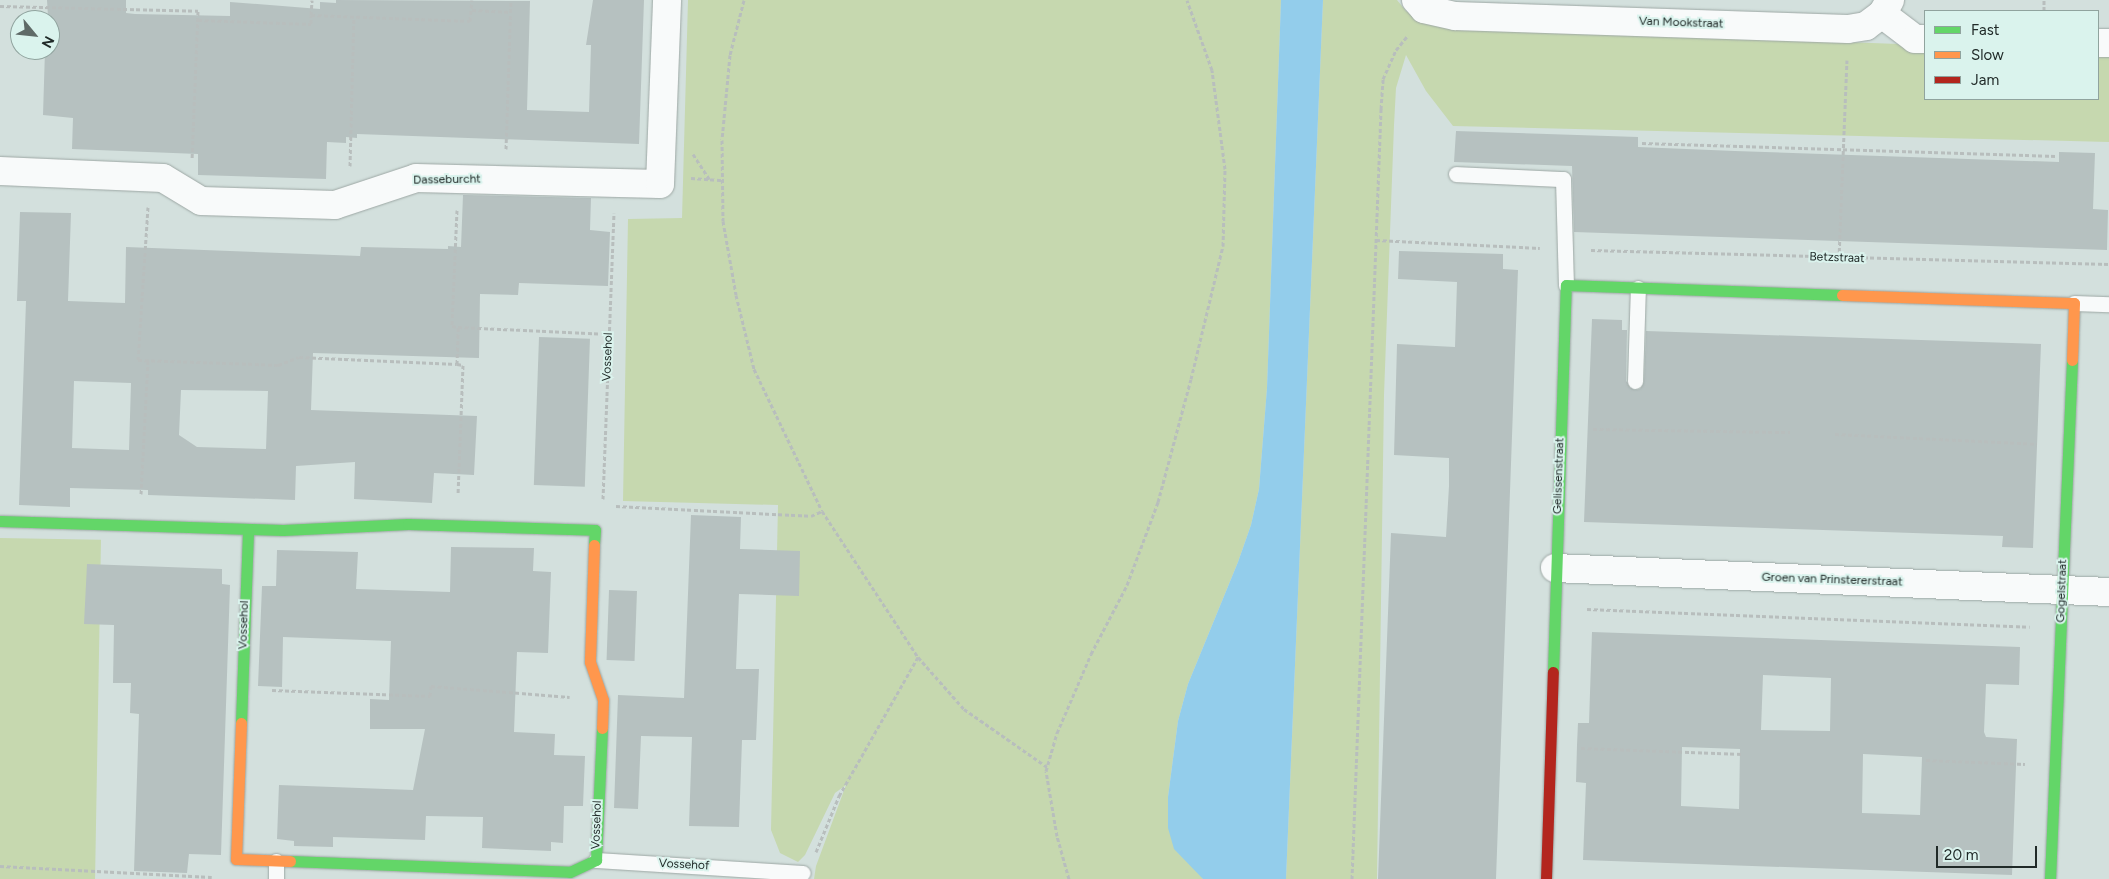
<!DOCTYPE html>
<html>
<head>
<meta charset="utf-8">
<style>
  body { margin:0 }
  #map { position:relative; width:2109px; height:879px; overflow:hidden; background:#d3e0dd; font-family:Figtree,sans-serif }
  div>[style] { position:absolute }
  .green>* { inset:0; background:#c6d8af; transform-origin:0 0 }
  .water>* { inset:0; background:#93cdeb }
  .building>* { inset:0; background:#b6c1c0; transform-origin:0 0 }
  .path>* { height:3px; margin-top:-1.5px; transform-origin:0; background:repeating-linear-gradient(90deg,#b8bebd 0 4px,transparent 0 6.5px) }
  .roads { filter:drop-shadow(0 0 1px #9da7a4) drop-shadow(0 0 1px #9da7a4) }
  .lane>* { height:15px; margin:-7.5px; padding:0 7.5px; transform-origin:7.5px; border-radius:7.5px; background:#f8fafa }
  .street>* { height:28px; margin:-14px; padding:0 14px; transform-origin:14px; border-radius:14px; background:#f8fafa }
  .fast>* { height:11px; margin:-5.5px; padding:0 5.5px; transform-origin:5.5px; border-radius:5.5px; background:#63d668 }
  .slow>* { height:11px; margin:-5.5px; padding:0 5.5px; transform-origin:5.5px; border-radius:5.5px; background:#ff974d }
  .jam>* { height:11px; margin:-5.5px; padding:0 5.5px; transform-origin:5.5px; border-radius:5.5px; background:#b3261e }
  span { translate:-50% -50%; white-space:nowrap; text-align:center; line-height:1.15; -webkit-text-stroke:4px #daf3ed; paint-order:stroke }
  .street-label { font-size:12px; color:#202a28 }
  .legend { position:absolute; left:1924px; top:10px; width:175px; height:90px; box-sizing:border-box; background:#daf3ed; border:1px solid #90a39e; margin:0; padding:6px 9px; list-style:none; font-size:15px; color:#202a28 }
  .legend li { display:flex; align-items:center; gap:10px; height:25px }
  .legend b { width:25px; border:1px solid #90a39e }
  .north { position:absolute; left:10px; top:10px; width:50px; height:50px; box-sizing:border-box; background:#daf3ed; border:1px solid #90a39e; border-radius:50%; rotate:118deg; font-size:14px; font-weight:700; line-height:20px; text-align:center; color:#202a28 }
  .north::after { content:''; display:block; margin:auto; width:18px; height:22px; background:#5f6a67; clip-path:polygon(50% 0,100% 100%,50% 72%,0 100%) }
  .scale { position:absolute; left:1936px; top:846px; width:101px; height:22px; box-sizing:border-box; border:2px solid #202a28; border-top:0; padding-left:6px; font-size:15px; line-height:18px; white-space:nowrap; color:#202a28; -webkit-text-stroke:4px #daf3ed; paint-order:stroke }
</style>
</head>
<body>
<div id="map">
  <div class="green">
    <div style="clip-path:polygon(688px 0,1281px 0,1267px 388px,1259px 489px,1251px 525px,1238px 562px,1188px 684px,1178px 721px,1168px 797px,1203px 879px,814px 879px,816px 866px,846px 785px,835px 793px,805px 855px,798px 862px,780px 853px,771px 830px,778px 505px,623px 501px,628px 219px,682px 218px)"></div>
    <div style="clip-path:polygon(1323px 0,1397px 0,1406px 11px,1429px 23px,1447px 27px,1925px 45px,1925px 99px,2098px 99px,2098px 51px,2109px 51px,2109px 142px,1453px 126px,1426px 91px,1406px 55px,1396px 88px,1394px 125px,1384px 395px,1377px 879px,1286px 879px)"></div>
    <div style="left:0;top:538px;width:101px;height:341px;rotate:1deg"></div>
  </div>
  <div class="water">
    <div style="clip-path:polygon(1281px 0,1323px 0,1286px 879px,1203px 879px,1174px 849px,1168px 828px,1168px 797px,1178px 721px,1188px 684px,1238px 562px,1251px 525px,1259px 489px,1267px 388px)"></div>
  </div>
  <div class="building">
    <div style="clip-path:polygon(47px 0,126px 0,126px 13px,135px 14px,230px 16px,230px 2px,320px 9px,320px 2px,336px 3px,336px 0,530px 1px,527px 110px,589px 112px,591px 45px,586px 45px,593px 0,644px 0,639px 144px,357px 134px,357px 138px,346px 137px,346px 143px,327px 142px,326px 179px,198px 175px,198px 154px,72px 149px,73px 118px,43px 115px,45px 50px,50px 50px)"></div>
    <div style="clip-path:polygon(1456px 131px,1638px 137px,1638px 147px,1735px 151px,2059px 162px,2059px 152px,2095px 153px,2093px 209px,2108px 210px,2107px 250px,1574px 232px,1572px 166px,1454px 162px)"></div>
    <div style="clip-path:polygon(evenodd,463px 195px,591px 198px,590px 230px,610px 232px,608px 286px,519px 283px,518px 295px,480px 294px,479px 358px,313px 353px,311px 410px,477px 416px,474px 475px,434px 473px,432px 503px,354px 499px,355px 462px,296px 466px,295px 500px,148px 495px,148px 490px,70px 488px,70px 507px,19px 505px,26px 301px,17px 301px,20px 212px,71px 213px,68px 301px,125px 303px,126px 247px,360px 256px,361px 247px,448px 249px,448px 246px,461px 247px,463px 195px,74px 381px,131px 383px,129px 450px,72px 448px,74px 381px,463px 195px,181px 390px,268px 391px,266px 449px,197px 447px,179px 435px,181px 390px)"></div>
    <div style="clip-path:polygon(1399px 251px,1503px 254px,1503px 269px,1518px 270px,1496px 879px,1378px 879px,1391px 533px,1446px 537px,1449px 486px,1449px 458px,1394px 455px,1397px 344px,1455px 347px,1457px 282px,1398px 279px)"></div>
    <div style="clip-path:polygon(1592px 319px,1622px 320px,1622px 330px,1627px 330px,1626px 381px,1634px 390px,1640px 389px,1644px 382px,1646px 331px,2041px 344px,2033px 548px,2002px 547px,2003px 536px,1584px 522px)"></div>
    <div style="left:539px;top:337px;width:51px;height:148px;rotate:2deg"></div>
    <div style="clip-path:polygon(691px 515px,741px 517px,740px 549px,800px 551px,799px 596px,739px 594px,736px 669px,759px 669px,756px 740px,742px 740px,739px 827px,689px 826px,692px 737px,641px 736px,638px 809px,614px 808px,618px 695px,684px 698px)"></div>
    <div style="clip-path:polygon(451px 547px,534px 548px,533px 571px,551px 572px,548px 653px,517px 652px,514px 732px,555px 734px,554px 755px,585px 756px,583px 806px,564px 806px,563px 843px,551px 842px,551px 851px,482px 848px,483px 817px,426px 816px,425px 840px,333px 837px,333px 847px,294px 846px,294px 841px,277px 839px,279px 785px,413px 790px,425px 729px,370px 729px,370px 699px,389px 700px,391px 641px,283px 637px,282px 687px,258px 686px,262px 586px,276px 586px,277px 550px,358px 552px,356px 589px,450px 592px)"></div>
    <div style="clip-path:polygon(87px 564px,222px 569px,222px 584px,230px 585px,221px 855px,189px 854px,187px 873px,134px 871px,139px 714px,130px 713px,131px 683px,113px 683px,114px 625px,84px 624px)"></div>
    <div style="left:609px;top:590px;width:28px;height:70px;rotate:2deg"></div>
    <div style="clip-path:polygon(evenodd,1592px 632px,2020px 647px,2019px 685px,1986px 684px,1984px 732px,1986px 737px,2017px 739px,2012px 875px,1583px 860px,1586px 783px,1576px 782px,1577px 745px,1578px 723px,1589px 723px,1592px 632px,1763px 675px,1831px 678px,1830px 731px,1761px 730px,1763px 675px,1592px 632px,1682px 747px,1740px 749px,1739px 809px,1681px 806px,1682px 747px,1592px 632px,1863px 754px,1922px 757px,1920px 815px,1862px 813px,1863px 754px)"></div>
  </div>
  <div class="path">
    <div style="left:744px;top:0;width:57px;rotate:104.3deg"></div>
    <div style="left:730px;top:55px;width:85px;rotate:95.4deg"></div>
    <div style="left:722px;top:140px;width:81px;rotate:89.3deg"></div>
    <div style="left:723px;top:221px;width:75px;rotate:80deg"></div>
    <div style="left:736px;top:295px;width:76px;rotate:76.3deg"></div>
    <div style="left:754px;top:369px;width:157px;rotate:64.4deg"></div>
    <div style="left:822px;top:511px;width:175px;rotate:56.7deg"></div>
    <div style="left:918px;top:657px;width:69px;rotate:48.5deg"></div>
    <div style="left:964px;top:709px;width:101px;rotate:34.9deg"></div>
    <div style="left:0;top:6px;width:198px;rotate:1.4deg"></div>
    <div style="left:198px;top:11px;width:148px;rotate:92.3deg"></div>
    <div style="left:472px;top:10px;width:38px;rotate:3deg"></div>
    <div style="left:2044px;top:11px;width:11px;rotate:-90deg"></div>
    <div style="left:311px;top:15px;width:15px;rotate:-86deg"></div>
    <div style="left:198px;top:20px;width:113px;rotate:2deg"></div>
    <div style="left:311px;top:24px;width:9px;rotate:-90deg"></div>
    <div style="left:311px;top:15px;width:159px;rotate:2.2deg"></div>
    <div style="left:470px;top:21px;width:21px;rotate:-85deg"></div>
    <div style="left:1642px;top:143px;width:414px;rotate:1.8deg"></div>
    <div style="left:506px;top:149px;width:149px;rotate:-88.1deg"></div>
    <div style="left:693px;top:154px;width:30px;rotate:57deg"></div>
    <div style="left:350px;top:166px;width:149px;rotate:-88.5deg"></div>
    <div style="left:691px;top:178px;width:32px;rotate:4deg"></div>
    <div style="left:148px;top:207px;width:153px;rotate:93.7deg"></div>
    <div style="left:138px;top:360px;width:140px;rotate:2deg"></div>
    <div style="left:278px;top:365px;width:22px;rotate:-21deg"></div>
    <div style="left:299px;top:357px;width:158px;rotate:2.5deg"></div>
    <div style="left:457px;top:364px;width:37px;rotate:-88deg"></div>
    <div style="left:458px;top:327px;width:151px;rotate:2.7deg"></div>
    <div style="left:457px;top:210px;width:116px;rotate:92.5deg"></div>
    <div style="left:452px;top:326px;width:6px;rotate:9deg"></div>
    <div style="left:1376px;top:240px;width:164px;rotate:2.8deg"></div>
    <div style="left:1591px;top:250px;width:518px;rotate:1.55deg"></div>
    <div style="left:1839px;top:258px;width:198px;rotate:-87.7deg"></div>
    <div style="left:457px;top:364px;width:6px;rotate:9deg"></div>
    <div style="left:463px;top:365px;width:129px;rotate:92.2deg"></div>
    <div style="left:1593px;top:429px;width:197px;rotate:0.9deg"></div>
    <div style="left:1835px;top:434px;width:202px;rotate:2.8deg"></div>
    <div style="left:141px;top:494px;width:134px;rotate:-87deg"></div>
    <div style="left:603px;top:499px;width:286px;rotate:-87.8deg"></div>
    <div style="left:616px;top:506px;width:195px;rotate:2.9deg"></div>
    <div style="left:811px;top:516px;width:12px;rotate:-24deg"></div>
    <div style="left:1587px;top:609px;width:443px;rotate:2.3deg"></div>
    <div style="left:272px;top:690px;width:158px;rotate:2.2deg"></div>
    <div style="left:430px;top:696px;width:10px;rotate:-84deg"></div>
    <div style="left:431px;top:686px;width:139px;rotate:4.5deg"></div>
    <div style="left:1581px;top:748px;width:162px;rotate:2.1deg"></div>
    <div style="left:1926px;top:760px;width:99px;rotate:2.3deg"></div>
    <div style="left:816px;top:852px;width:61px;rotate:-67.7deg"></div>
    <div style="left:839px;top:796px;width:160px;rotate:-60.4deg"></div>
    <div style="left:0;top:866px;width:212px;rotate:3deg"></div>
    <div style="left:1069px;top:879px;width:45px;rotate:-105.6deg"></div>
    <div style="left:1057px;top:836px;width:66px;rotate:-99.6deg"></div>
    <div style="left:1046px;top:771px;width:40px;rotate:-74deg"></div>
    <div style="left:1057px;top:733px;width:86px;rotate:-66.7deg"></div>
    <div style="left:1091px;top:654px;width:78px;rotate:-62.4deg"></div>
    <div style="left:1127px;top:585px;width:89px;rotate:-69.5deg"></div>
    <div style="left:1158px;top:502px;width:127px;rotate:-75deg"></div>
    <div style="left:1191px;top:379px;width:137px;rotate:-76.5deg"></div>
    <div style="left:1223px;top:246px;width:77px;rotate:-88.5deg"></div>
    <div style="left:1225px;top:169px;width:100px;rotate:-97.5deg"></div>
    <div style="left:1212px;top:70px;width:74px;rotate:-109.7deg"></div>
    <div style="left:1352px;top:879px;width:771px;rotate:-87.84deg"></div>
    <div style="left:1381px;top:109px;width:30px;rotate:-86deg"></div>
    <div style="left:1383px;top:79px;width:32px;rotate:-66deg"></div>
    <div style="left:1396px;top:50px;width:19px;rotate:-51deg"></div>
  </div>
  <div class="roads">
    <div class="lane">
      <div style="left:1456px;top:174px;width:107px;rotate:2.7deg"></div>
      <div style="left:1563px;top:179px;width:106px;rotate:88.4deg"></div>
      <div style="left:2074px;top:303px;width:35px;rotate:2deg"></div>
      <div style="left:1635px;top:381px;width:93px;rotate:-88.2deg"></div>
      <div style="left:596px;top:860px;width:207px;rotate:3.6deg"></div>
      <div style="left:276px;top:879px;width:18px;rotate:-90deg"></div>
    </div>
    <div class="street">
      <div style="left:1416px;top:0;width:12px;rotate:48deg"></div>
      <div style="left:1424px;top:9px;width:32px;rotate:13deg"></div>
      <div style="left:1455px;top:16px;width:393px;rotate:1.9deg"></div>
      <div style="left:1848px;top:29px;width:18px;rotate:-9deg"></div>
      <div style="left:1866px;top:26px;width:20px;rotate:-37deg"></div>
      <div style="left:1882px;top:14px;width:16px;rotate:-60deg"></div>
      <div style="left:1882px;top:14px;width:41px;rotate:37.1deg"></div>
      <div style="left:1915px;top:39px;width:10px"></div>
      <div style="left:2098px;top:43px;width:11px"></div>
      <div style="left:0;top:171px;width:163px;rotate:2.5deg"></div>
      <div style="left:163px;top:178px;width:44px;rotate:31.2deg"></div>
      <div style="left:201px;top:201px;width:134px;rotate:1.7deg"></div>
      <div style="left:335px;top:205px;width:85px;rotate:-18.4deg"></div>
      <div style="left:416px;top:178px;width:244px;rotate:1.4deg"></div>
      <div style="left:660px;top:184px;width:184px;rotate:-87.8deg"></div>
      <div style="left:1555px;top:568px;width:555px;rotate:2.48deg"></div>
    </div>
    <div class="fast">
      <div style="left:0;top:521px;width:283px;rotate:1.8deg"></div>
      <div style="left:283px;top:530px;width:125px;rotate:-2.7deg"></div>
      <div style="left:408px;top:524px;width:187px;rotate:1.8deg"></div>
      <div style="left:595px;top:530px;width:15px;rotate:94deg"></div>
      <div style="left:1553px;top:672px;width:387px;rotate:-88.1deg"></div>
      <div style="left:1566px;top:285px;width:276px;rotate:2.1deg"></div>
      <div style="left:241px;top:723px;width:193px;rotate:-87.9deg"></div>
      <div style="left:290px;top:861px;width:280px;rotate:2.2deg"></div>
      <div style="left:570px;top:872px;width:29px;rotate:-25deg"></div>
      <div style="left:596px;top:860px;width:132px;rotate:-87.4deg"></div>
      <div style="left:2050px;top:879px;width:519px;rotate:-87.57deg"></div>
    </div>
    <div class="slow">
      <div style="left:1842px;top:295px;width:232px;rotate:2deg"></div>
      <div style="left:2074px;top:303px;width:57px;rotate:92deg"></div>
      <div style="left:594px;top:545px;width:117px;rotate:92deg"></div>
      <div style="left:590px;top:662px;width:40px;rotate:71.1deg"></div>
      <div style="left:603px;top:700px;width:28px;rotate:92deg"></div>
      <div style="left:241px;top:723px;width:136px;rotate:92.1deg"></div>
      <div style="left:236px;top:859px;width:54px;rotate:2.1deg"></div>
    </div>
    <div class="jam">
      <div style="left:1546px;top:879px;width:207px;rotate:-88.1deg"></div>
    </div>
  </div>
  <div class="street-label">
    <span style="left:1681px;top:23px;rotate:2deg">Van Mookstraat</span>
    <span style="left:447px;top:180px;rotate:-1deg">Dasseburcht</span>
    <span style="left:1837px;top:258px;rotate:2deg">Betzstraat</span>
    <span style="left:608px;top:357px;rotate:-88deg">Vossehol</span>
    <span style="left:1559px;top:476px;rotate:-88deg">Gelissenstraat</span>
    <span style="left:1832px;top:580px;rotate:2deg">Groen van Prinstererstraat</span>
    <span style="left:2062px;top:591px;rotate:-88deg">Gogelstraat</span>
    <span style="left:244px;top:625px;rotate:-88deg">Vossehol</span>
    <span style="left:597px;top:825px;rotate:-88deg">Vossehol</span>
    <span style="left:684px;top:865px;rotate:3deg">Vossehof</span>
  </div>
  <ul class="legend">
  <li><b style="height:6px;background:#63d668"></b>Fast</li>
  <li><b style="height:6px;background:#ff974d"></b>Slow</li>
  <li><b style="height:6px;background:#b3261e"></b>Jam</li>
  </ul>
  <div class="north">N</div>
  <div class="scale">20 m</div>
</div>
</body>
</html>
